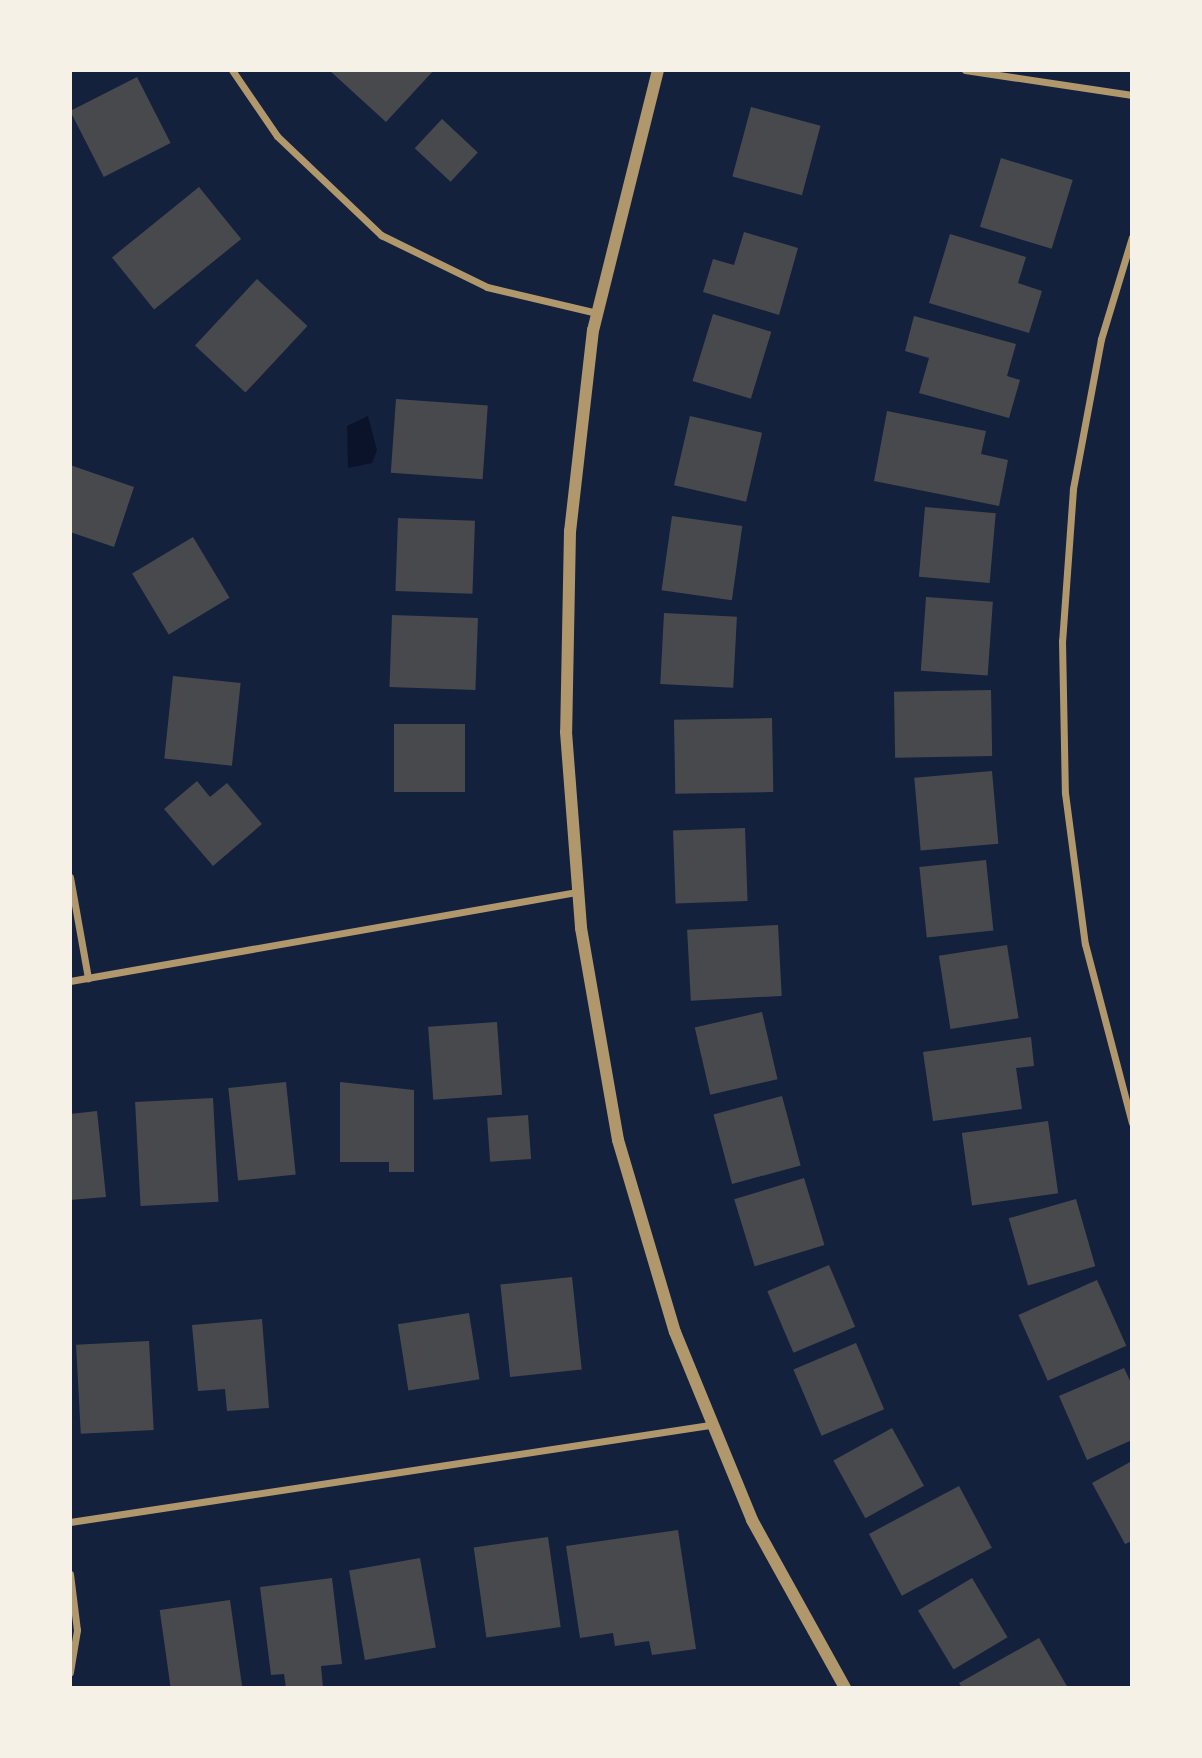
<!DOCTYPE html>
<html>
<head>
<meta charset="utf-8">
<style>
  body { margin:0 }
  #map { position:relative; width:1202px; height:1758px; overflow:hidden; background:#14213d; font-family:"PT Sans",sans-serif }
  div>[style] { position:absolute }
  .water>* { inset:0; background:#0b132b }
  .building>* { inset:0; background:#48494c; transform-origin:0 0 }
  .minor>* { height:7px; margin:-3.5px; padding:0 3.5px; transform-origin:3.5px; border-radius:3.5px; background:#b1986c }
  .tertiary>* { height:12px; margin:-6px; padding:0 6px; transform-origin:6px; border-radius:6px; background:#b1986c }
  span { translate:-50% -50%; white-space:nowrap; text-align:center; line-height:1.15; -webkit-text-stroke:5px #f6f1e7; paint-order:stroke }
  .frame { position:absolute; inset:0; border:72px solid #f6f1e7; pointer-events:none }
</style>
</head>
<body>
<div id="map">
  <div class="water">
    <div style="clip-path:polygon(368px 416px,377px 450px,372px 463px,348px 468px,347px 426px)"></div>
  </div>
  <div class="building">
    <div style="clip-path:polygon(329px 70px,434px 70px,386px 122px)"></div>
    <div style="left:137px;top:77px;width:74px;height:75px;rotate:63deg"></div>
    <div style="left:751px;top:107px;width:72px;height:72px;rotate:15deg"></div>
    <div style="left:442px;top:119px;width:49px;height:40px;rotate:43deg"></div>
    <div style="left:1001px;top:158px;width:75px;height:72px;rotate:17deg"></div>
    <div style="left:199px;top:187px;width:67px;height:112px;rotate:51deg"></div>
    <div style="clip-path:polygon(744px 232px,798px 248px,779px 315px,703px 292px,713px 259px,734px 265px)"></div>
    <div style="clip-path:polygon(950px 234px,1026px 257px,1018px 283px,1042px 291px,1029px 333px,929px 303px)"></div>
    <div style="left:257px;top:279px;width:69px;height:91px;rotate:43deg"></div>
    <div style="left:713px;top:314px;width:61px;height:70px;rotate:17deg"></div>
    <div style="clip-path:polygon(914px 316px,1016px 344px,1007px 376px,1020px 380px,1009px 418px,919px 393px,929px 358px,905px 351px)"></div>
    <div style="left:396px;top:399px;width:92px;height:74px;rotate:4deg"></div>
    <div style="clip-path:polygon(887px 411px,986px 431px,981px 454px,1008px 460px,999px 506px,874px 481px)"></div>
    <div style="left:690px;top:416px;width:74px;height:71px;rotate:13deg"></div>
    <div style="clip-path:polygon(70px 465px,134px 487px,114px 547px,70px 532px)"></div>
    <div style="left:925px;top:507px;width:71px;height:70px;rotate:5deg"></div>
    <div style="left:672px;top:516px;width:71px;height:75px;rotate:8deg"></div>
    <div style="left:398px;top:518px;width:77px;height:73px;rotate:2deg"></div>
    <div style="left:193px;top:537px;width:71px;height:71px;rotate:59deg"></div>
    <div style="left:926px;top:597px;width:67px;height:74px;rotate:4deg"></div>
    <div style="left:664px;top:613px;width:73px;height:71px;rotate:3deg"></div>
    <div style="left:392px;top:615px;width:86px;height:72px;rotate:2deg"></div>
    <div style="left:173px;top:676px;width:68px;height:83px;rotate:6deg"></div>
    <div style="left:991px;top:690px;width:66px;height:97px;rotate:89deg"></div>
    <div style="left:772px;top:718px;width:74px;height:98px;rotate:89deg"></div>
    <div style="left:394px;top:724px;width:71px;height:68px"></div>
    <div style="left:992px;top:771px;width:73px;height:78px;rotate:85deg"></div>
    <div style="clip-path:polygon(197px 781px,210px 797px,227px 783px,262px 824px,213px 866px,164px 809px)"></div>
    <div style="left:745px;top:828px;width:73px;height:72px;rotate:88deg"></div>
    <div style="left:986px;top:860px;width:71px;height:67px;rotate:84deg"></div>
    <div style="left:778px;top:925px;width:71px;height:91px;rotate:87deg"></div>
    <div style="left:1007px;top:945px;width:74px;height:69px;rotate:81deg"></div>
    <div style="left:762px;top:1012px;width:69px;height:69px;rotate:77deg"></div>
    <div style="left:497px;top:1022px;width:73px;height:69px;rotate:86deg"></div>
    <div style="clip-path:polygon(1031px 1037px,1034px 1066px,1016px 1068px,1022px 1109px,933px 1121px,923px 1052px)"></div>
    <div style="left:286px;top:1082px;width:93px;height:58px;rotate:84deg"></div>
    <div style="clip-path:polygon(340px 1082px,414px 1090px,414px 1172px,389px 1172px,389px 1162px,340px 1162px)"></div>
    <div style="left:782px;top:1096px;width:72px;height:71px;rotate:75deg"></div>
    <div style="left:213px;top:1098px;width:104px;height:78px;rotate:87deg"></div>
    <div style="clip-path:polygon(97px 1111px,106px 1197px,70px 1200px,70px 1114px)"></div>
    <div style="left:528px;top:1115px;width:44px;height:41px;rotate:86deg"></div>
    <div style="left:1048px;top:1121px;width:73px;height:87px;rotate:82deg"></div>
    <div style="left:804px;top:1178px;width:70px;height:73px;rotate:73deg"></div>
    <div style="left:1076px;top:1199px;width:70px;height:70px;rotate:74deg"></div>
    <div style="left:829px;top:1265px;width:67px;height:67px;rotate:67deg"></div>
    <div style="left:572px;top:1277px;width:93px;height:72px;rotate:84deg"></div>
    <div style="left:1097px;top:1280px;width:72px;height:86px;rotate:66deg"></div>
    <div style="left:469px;top:1313px;width:67px;height:72px;rotate:81deg"></div>
    <div style="clip-path:polygon(262px 1319px,269px 1408px,227px 1411px,225px 1389px,198px 1391px,192px 1325px)"></div>
    <div style="left:149px;top:1341px;width:89px;height:73px;rotate:87deg"></div>
    <div style="left:856px;top:1343px;width:72px;height:68px;rotate:67deg"></div>
    <div style="clip-path:polygon(1124px 1368px,1132px 1385px,1132px 1440px,1087px 1460px,1059px 1396px)"></div>
    <div style="left:892px;top:1428px;width:66px;height:67px;rotate:61deg"></div>
    <div style="clip-path:polygon(1132px 1461px,1132px 1541px,1125px 1544px,1092px 1483px)"></div>
    <div style="left:959px;top:1486px;width:70px;height:102px;rotate:62deg"></div>
    <div style="clip-path:polygon(678px 1530px,696px 1649px,652px 1655px,649px 1641px,615px 1646px,613px 1633px,580px 1638px,566px 1546px)"></div>
    <div style="left:548px;top:1537px;width:91px;height:75px;rotate:82deg"></div>
    <div style="left:420px;top:1558px;width:91px;height:72px;rotate:80deg"></div>
    <div style="clip-path:polygon(332px 1578px,342px 1664px,321px 1666px,323px 1688px,286px 1688px,284px 1674px,271px 1675px,260px 1587px)"></div>
    <div style="left:972px;top:1578px;width:69px;height:63px;rotate:59deg"></div>
    <div style="left:230px;top:1600px;width:89px;height:71px;rotate:82deg"></div>
    <div style="clip-path:polygon(1039px 1638px,1068px 1688px,962px 1688px,959px 1683px)"></div>
  </div>
  <div class="minor">
    <div style="left:232px;top:70px;width:80px;rotate:55.7deg"></div>
    <div style="left:277px;top:136px;width:144px;rotate:43.6deg"></div>
    <div style="left:381px;top:235px;width:118px;rotate:26.1deg"></div>
    <div style="left:487px;top:287px;width:113px;rotate:13.3deg"></div>
    <div style="left:965px;top:70px;width:169px;rotate:8.5deg"></div>
    <div style="left:1132px;top:237px;width:107px;rotate:106.9deg"></div>
    <div style="left:1101px;top:339px;width:153px;rotate:100.6deg"></div>
    <div style="left:1073px;top:489px;width:152px;rotate:94.1deg"></div>
    <div style="left:1062px;top:641px;width:152px;rotate:88.9deg"></div>
    <div style="left:1065px;top:793px;width:152px;rotate:82.5deg"></div>
    <div style="left:1085px;top:944px;width:185px;rotate:75.3deg"></div>
    <div style="left:70px;top:877px;width:103px;rotate:79.9deg"></div>
    <div style="left:70px;top:981px;width:515px;rotate:-9.96deg"></div>
    <div style="left:70px;top:1522px;width:647px;rotate:-8.62deg"></div>
    <div style="left:70px;top:1574px;width:56px;rotate:82.9deg"></div>
    <div style="left:77px;top:1630px;width:43px;rotate:99.5deg"></div>
  </div>
  <div class="tertiary">
    <div style="left:658px;top:70px;width:268px;rotate:104deg"></div>
    <div style="left:593px;top:330px;width:202px;rotate:96.5deg"></div>
    <div style="left:570px;top:531px;width:201px;rotate:91.1deg"></div>
    <div style="left:566px;top:732px;width:197px;rotate:85.6deg"></div>
    <div style="left:581px;top:928px;width:215px;rotate:80.1deg"></div>
    <div style="left:618px;top:1140px;width:200px;rotate:73.5deg"></div>
    <div style="left:675px;top:1332px;width:203px;rotate:67.7deg"></div>
    <div style="left:752px;top:1520px;width:192px;rotate:61deg"></div>
  </div>
  <div class="frame"></div>
</div>
</body>
</html>
